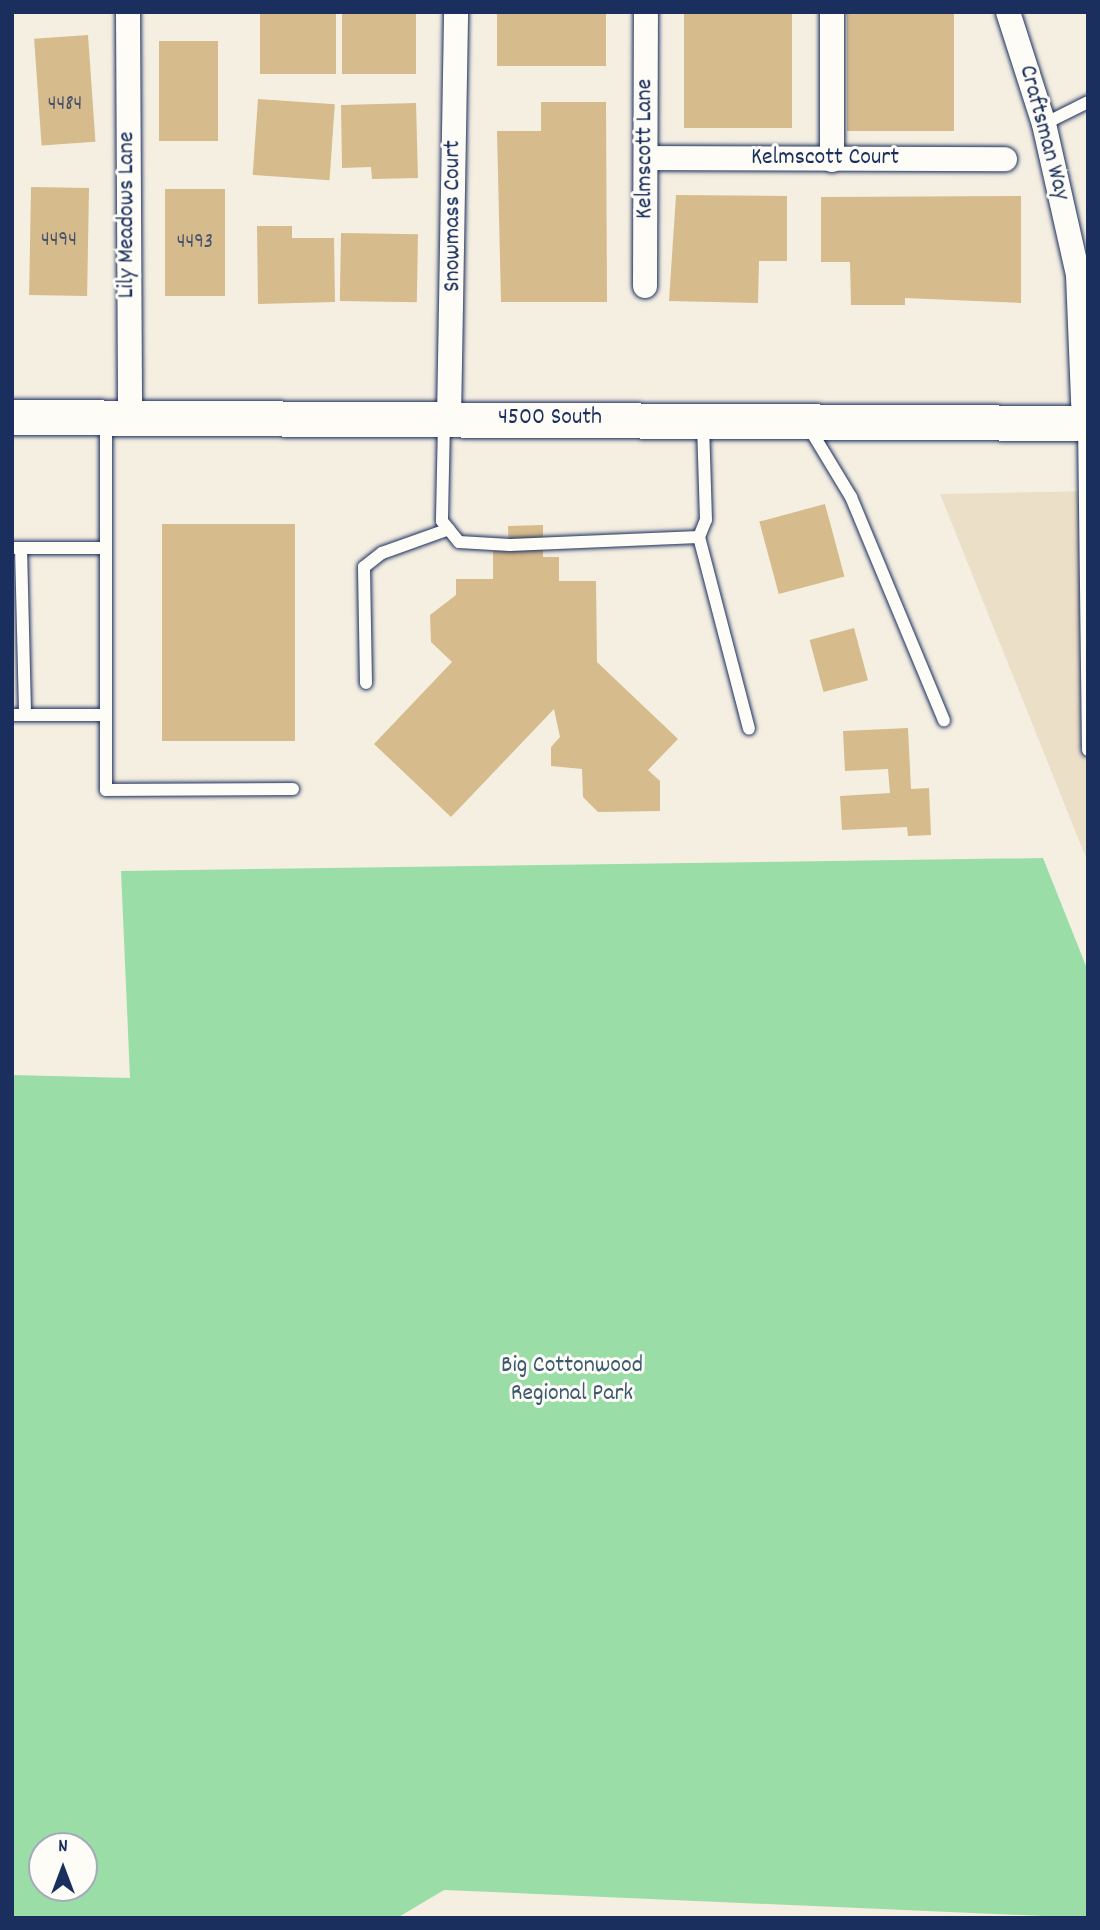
<!DOCTYPE html>
<html>
<head>
<meta charset="utf-8">
<style>
  body { margin:0 }
  #map { position:relative; width:1100px; height:1930px; overflow:hidden; background:#f5efe2; font-family:Dekko,sans-serif }
  div>[style] { position:absolute }
  .built>* { inset:0; background:#ecdfc8 }
  .green>* { inset:0; background:#9bdda7 }
  .building>* { inset:0; background:#d6bb8c; transform-origin:0 0 }
  .roads { filter:drop-shadow(0 0 2px #1b2f5e) drop-shadow(0 0 2px #1b2f5e) }
  .service>* { height:12px; margin:-6px; padding:0 6px; transform-origin:6px; border-radius:6px; background:#fdfcf7 }
  .minor>* { height:24px; margin:-12px; padding:0 12px; transform-origin:12px; border-radius:12px; background:#fdfcf7 }
  .secondary>* { height:35px; margin:-17.5px; padding:0 17.5px; transform-origin:17.5px; border-radius:17.5px; background:#fdfcf7 }
  span { translate:-50% -50%; white-space:nowrap; text-align:center; line-height:1.15; -webkit-text-stroke:6px #fdfcf7; paint-order:stroke }
  .number-label { font-size:21px; color:#4a526a }
  .number-label span { -webkit-text-stroke-width:0 }
  .street-label { font-size:24px; color:#1b2f5e }
  .park-label { font-size:24px; color:#3b5a70 }
  .frame { position:absolute; inset:0; border:14px solid #1b2f5e; pointer-events:none }
  .north { position:absolute; left:28px; top:1832px; width:70px; height:70px; box-sizing:border-box; background:#fdfcf7; border:2px solid #a3aaba; border-radius:50%; rotate:0deg; font-size:19px; font-weight:700; line-height:28px; text-align:center; color:#1b2f5e }
  .north::after { content:''; display:block; margin:auto; width:24px; height:32px; background:#1b2f5e; clip-path:polygon(50% 0,100% 100%,50% 72%,0 100%) }
</style>
</head>
<body>
<div id="map">
  <div class="built">
    <div style="clip-path:polygon(1088px 491px,1088px 863px,940px 494px)"></div>
  </div>
  <div class="green">
    <div style="clip-path:polygon(evenodd,1043px 858px,1088px 971px,1088px 1918px,444px 1890px,397px 1918px,12px 1918px,12px 1075px,130px 1078px,121px 871px,1043px 858px,42px 1846px,84px 1846px,84px 1888px,42px 1888px,42px 1846px)"></div>
  </div>
  <div class="building">
    <div style="left:260px;top:12px;width:76px;height:62px"></div>
    <div style="left:342px;top:12px;width:74px;height:62px"></div>
    <div style="left:606px;top:12px;width:54px;height:109px;rotate:90deg"></div>
    <div style="left:684px;top:12px;width:108px;height:116px"></div>
    <div style="left:847px;top:12px;width:107px;height:119px"></div>
    <div style="left:88px;top:35px;width:107px;height:54px;rotate:86deg"></div>
    <div style="left:159px;top:41px;width:59px;height:100px"></div>
    <div style="left:258px;top:99px;width:77px;height:76px;rotate:4deg"></div>
    <div style="clip-path:polygon(541px 102px,606px 102px,607px 302px,501px 302px,497px 131px,541px 131px)"></div>
    <div style="clip-path:polygon(416px 103px,418px 178px,372px 179px,371px 167px,342px 168px,341px 105px)"></div>
    <div style="left:31px;top:187px;width:58px;height:108px;rotate:1deg"></div>
    <div style="left:225px;top:189px;width:107px;height:60px;rotate:90deg"></div>
    <div style="clip-path:polygon(676px 195px,787px 196px,787px 261px,759px 261px,758px 303px,669px 301px)"></div>
    <div style="clip-path:polygon(1021px 196px,1021px 303px,905px 298px,905px 305px,851px 305px,850px 262px,821px 262px,821px 197px)"></div>
    <div style="clip-path:polygon(257px 226px,292px 226px,292px 238px,334px 238px,335px 302px,258px 304px)"></div>
    <div style="left:341px;top:233px;width:77px;height:68px;rotate:1deg"></div>
    <div style="left:825px;top:504px;width:75px;height:68px;rotate:75deg"></div>
    <div style="left:162px;top:524px;width:133px;height:217px"></div>
    <div style="clip-path:polygon(543px 525px,543px 557px,559px 557px,559px 581px,596px 581px,597px 662px,678px 739px,648px 770px,660px 781px,660px 811px,598px 812px,583px 797px,582px 769px,551px 766px,551px 747px,560px 737px,554px 709px,451px 817px,374px 744px,452px 662px,431px 642px,430px 615px,456px 595px,456px 579px,493px 579px,493px 551px,509px 551px,508px 526px)"></div>
    <div style="left:854px;top:628px;width:54px;height:46px;rotate:75deg"></div>
    <div style="clip-path:polygon(908px 728px,911px 789px,929px 788px,931px 835px,908px 836px,907px 827px,842px 830px,840px 796px,890px 793px,888px 769px,845px 771px,843px 731px)"></div>
  </div>
  <div class="roads">
    <div class="service">
      <div style="left:1044px;top:124px;width:49px;rotate:-26.6deg"></div>
      <div style="left:444px;top:422px;width:99px;rotate:91.2deg"></div>
      <div style="left:442px;top:521px;width:27px;rotate:51deg"></div>
      <div style="left:459px;top:542px;width:51px;rotate:3.4deg"></div>
      <div style="left:510px;top:545px;width:189px;rotate:-2.4deg"></div>
      <div style="left:699px;top:537px;width:18px;rotate:-68deg"></div>
      <div style="left:706px;top:520px;width:97px;rotate:-91.8deg"></div>
      <div style="left:1084px;top:423px;width:327px;rotate:89.3deg"></div>
      <div style="left:808px;top:426px;width:83px;rotate:58.8deg"></div>
      <div style="left:851px;top:497px;width:242px;rotate:67.4deg"></div>
      <div style="left:699px;top:537px;width:198px;rotate:75.4deg"></div>
      <div style="left:12px;top:548px;width:94px"></div>
      <div style="left:21px;top:548px;width:167px;rotate:88.6deg"></div>
      <div style="left:366px;top:683px;width:116px;rotate:-91deg"></div>
      <div style="left:364px;top:567px;width:23px;rotate:-38deg"></div>
      <div style="left:382px;top:553px;width:71px;rotate:-19.7deg"></div>
      <div style="left:12px;top:715px;width:94px"></div>
      <div style="left:106px;top:715px;width:294px;rotate:-90deg"></div>
      <div style="left:106px;top:715px;width:75px;rotate:90deg"></div>
      <div style="left:106px;top:790px;width:187px;rotate:-0.3deg"></div>
    </div>
    <div class="minor">
      <div style="left:128px;top:12px;width:405px;rotate:89.7deg"></div>
      <div style="left:1008px;top:12px;width:118px;rotate:72.2deg"></div>
      <div style="left:1044px;top:124px;width:155px;rotate:77.3deg"></div>
      <div style="left:1078px;top:275px;width:148px;rotate:87.7deg"></div>
      <div style="left:646px;top:158px;width:359px;rotate:0.2deg"></div>
      <div style="left:832px;top:160px;width:148px;rotate:-90deg"></div>
      <div style="left:645px;top:286px;width:274px;rotate:-89.8deg"></div>
      <div style="left:449px;top:419px;width:407px;rotate:-89deg"></div>
    </div>
    <div class="secondary">
      <div style="left:12px;top:417px;width:1076px;rotate:0.32deg"></div>
    </div>
  </div>
  <div class="number-label">
    <span style="left:65px;top:105px">4484</span>
    <span style="left:59px;top:241px">4494</span>
    <span style="left:195px;top:243px">4493</span>
  </div>
  <div class="street-label">
    <span style="left:1043px;top:133px;rotate:75deg">Craftsman Way</span>
    <span style="left:646px;top:149px;rotate:-90deg">Kelmscott Lane</span>
    <span style="left:825px;top:159px">Kelmscott Court</span>
    <span style="left:128px;top:215px;rotate:-90deg">Lily Meadows Lane</span>
    <span style="left:454px;top:216px;rotate:-90deg">Snowmass Court</span>
    <span style="left:550px;top:419px">4500 South</span>
  </div>
  <div class="park-label">
    <span style="left:572px;top:1381px">Big Cottonwood<br>Regional Park</span>
  </div>
  <div class="frame"></div>
  <div class="north">N</div>
</div>
</body>
</html>
